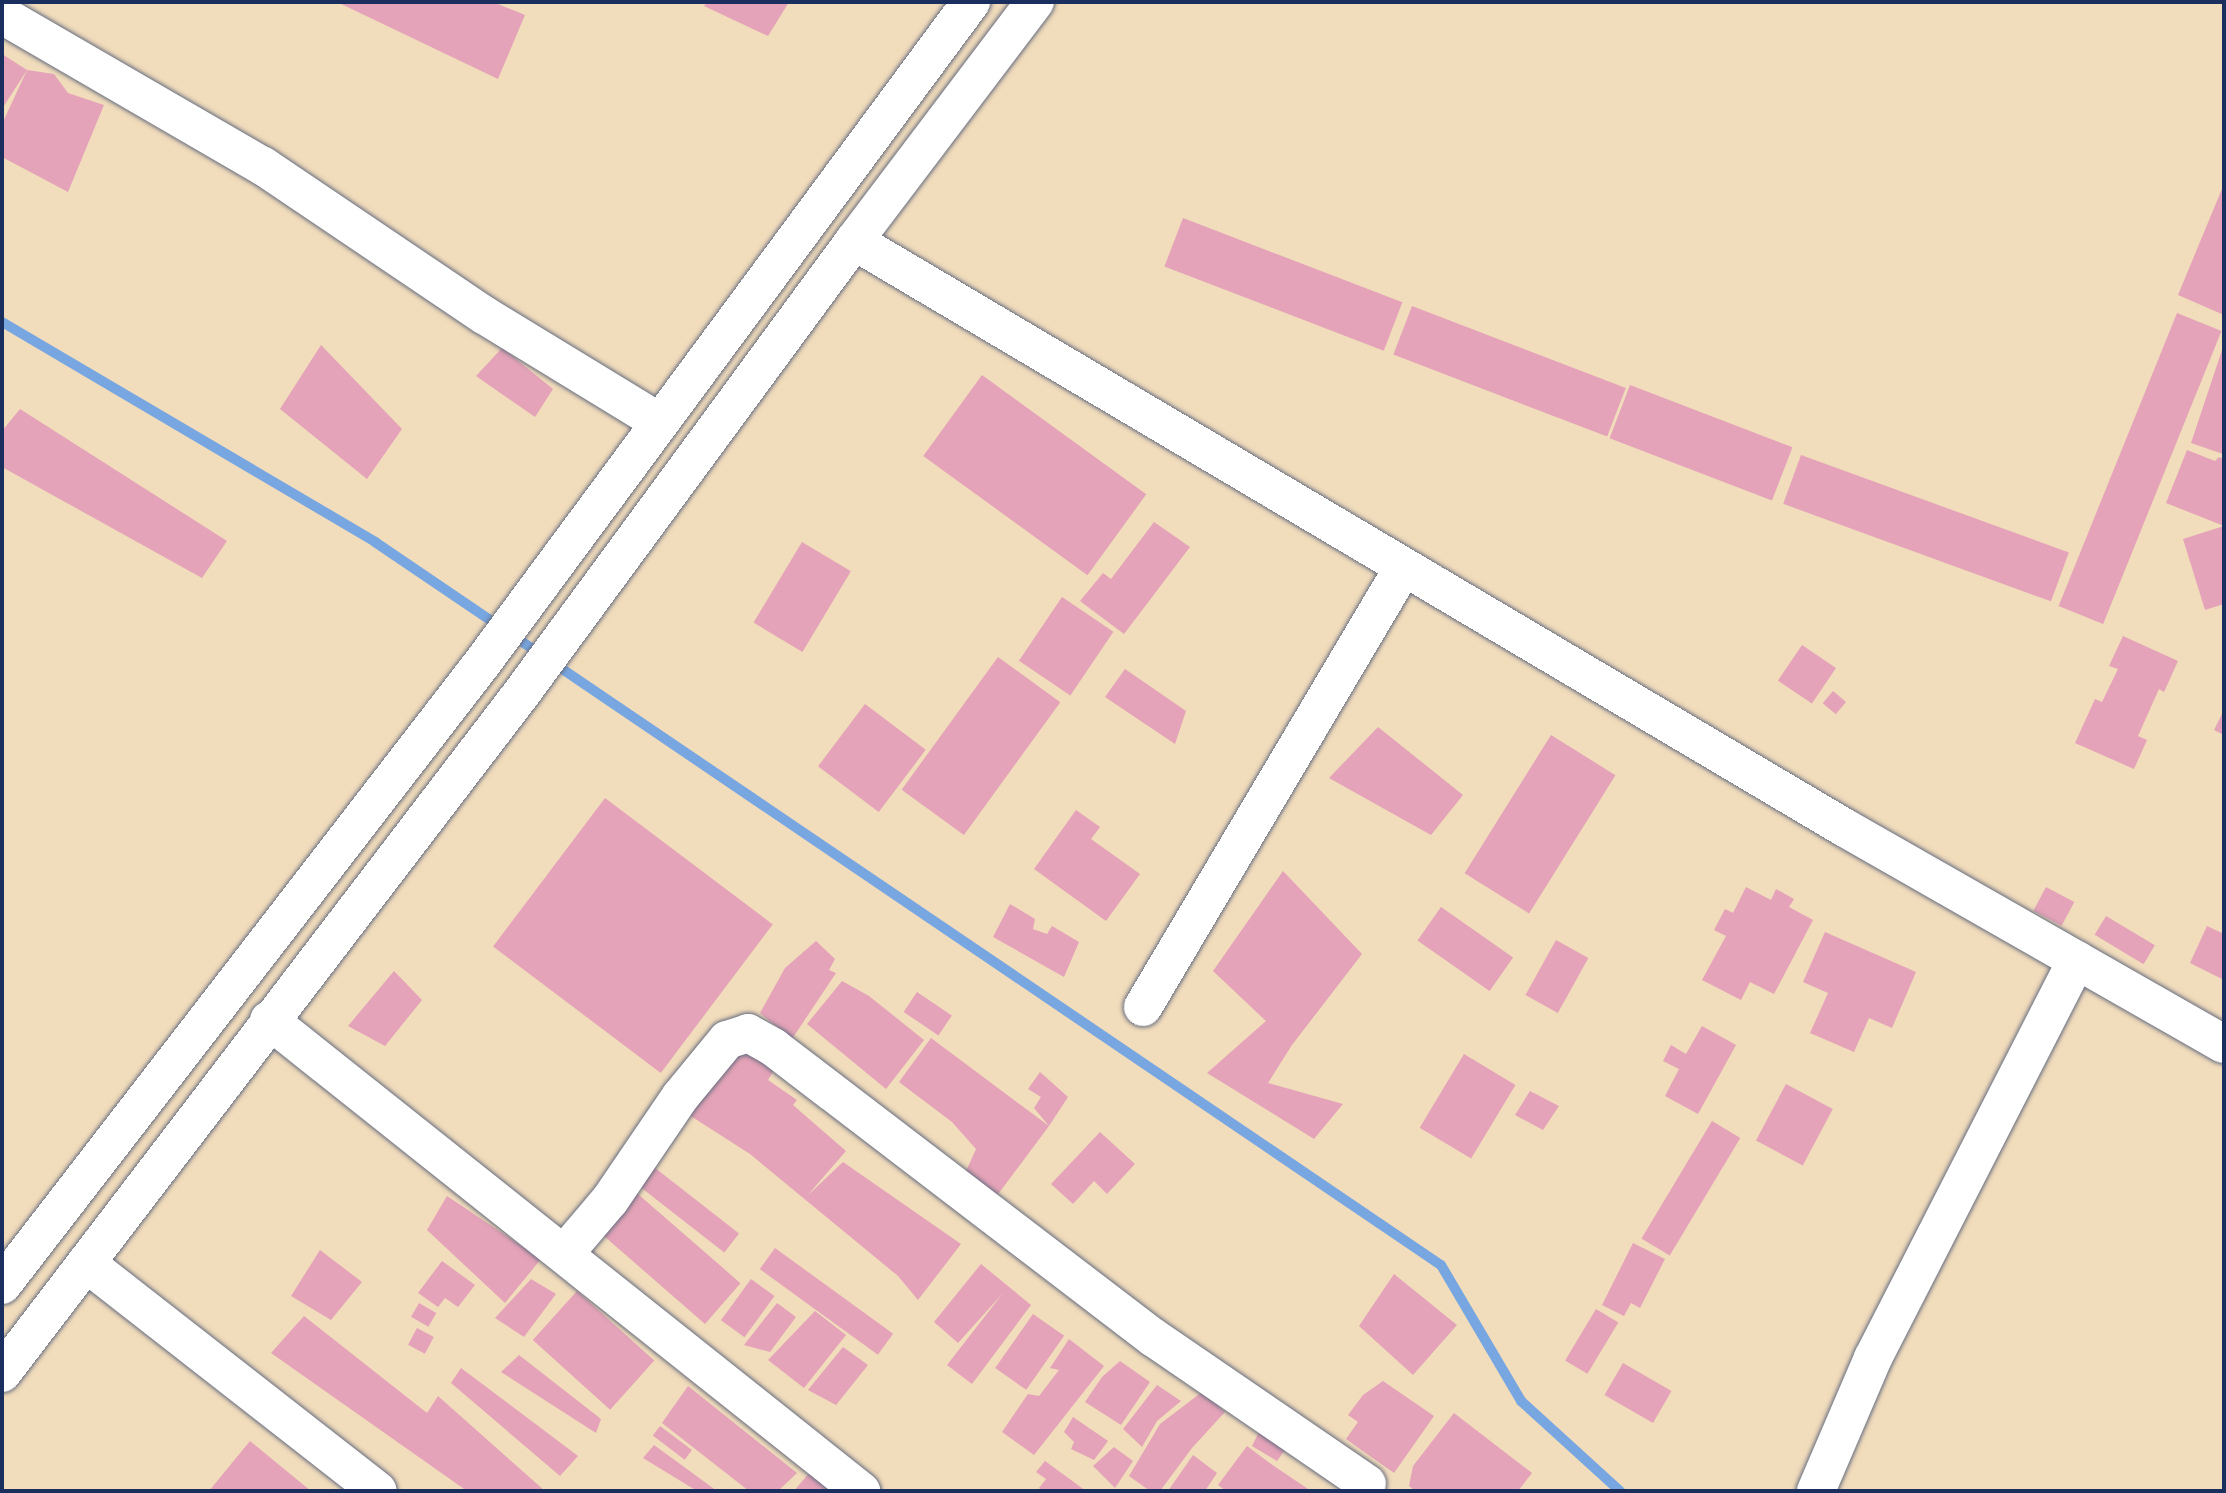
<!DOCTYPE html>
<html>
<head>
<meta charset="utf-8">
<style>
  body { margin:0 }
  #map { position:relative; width:2226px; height:1493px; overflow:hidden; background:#f1dcbc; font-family:"EB Garamond",serif }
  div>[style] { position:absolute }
  .stream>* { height:10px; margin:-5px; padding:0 5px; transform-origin:5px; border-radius:5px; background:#78a6e1 }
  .building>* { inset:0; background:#e4a3b8; transform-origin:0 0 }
  .roads { filter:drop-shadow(0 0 2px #666c7f) drop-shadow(0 0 2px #666c7f) }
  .minor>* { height:38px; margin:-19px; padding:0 19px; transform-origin:19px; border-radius:19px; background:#fff }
  .primary>* { height:38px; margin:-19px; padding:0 19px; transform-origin:19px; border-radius:19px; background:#fff }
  span { translate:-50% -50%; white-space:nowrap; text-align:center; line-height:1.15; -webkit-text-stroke:5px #f7f3e8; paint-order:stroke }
  .frame { position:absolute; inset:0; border:4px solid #1b2f5e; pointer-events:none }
</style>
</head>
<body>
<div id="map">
  <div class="stream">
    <div style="left:2px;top:322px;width:433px;rotate:30.5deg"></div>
    <div style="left:375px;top:542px;width:1288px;rotate:34.15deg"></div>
    <div style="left:1441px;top:1265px;width:158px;rotate:59.5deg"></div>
    <div style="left:1521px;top:1401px;width:134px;rotate:42.3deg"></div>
  </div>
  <div class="building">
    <div style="clip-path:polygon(337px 2px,493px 2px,525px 15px,498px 79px)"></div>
    <div style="clip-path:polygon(707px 2px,789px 2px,768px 36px,704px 6px)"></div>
    <div style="clip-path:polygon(2px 54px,27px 70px,2px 109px)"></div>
    <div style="clip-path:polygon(27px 70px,54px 74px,68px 93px,104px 105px,68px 192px,2px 157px,2px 124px)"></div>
    <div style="clip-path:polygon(2224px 184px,2224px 315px,2178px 295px)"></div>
    <div style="left:1183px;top:218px;width:235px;height:52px;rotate:21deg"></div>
    <div style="left:1412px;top:306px;width:229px;height:52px;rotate:21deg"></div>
    <div style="left:2177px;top:313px;width:48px;height:316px;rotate:22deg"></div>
    <div style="clip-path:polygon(2224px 344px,2224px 451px,2223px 454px,2191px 443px)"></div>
    <div style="clip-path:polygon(321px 345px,402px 429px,367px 479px,280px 409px)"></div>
    <div style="clip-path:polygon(502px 348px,553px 389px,535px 417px,476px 376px)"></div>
    <div style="left:982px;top:375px;width:203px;height:100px;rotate:36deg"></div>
    <div style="left:1630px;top:385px;width:174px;height:57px;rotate:21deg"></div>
    <div style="clip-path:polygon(20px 409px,227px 541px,202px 578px,2px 467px,2px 431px)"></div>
    <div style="clip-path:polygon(2187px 450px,2215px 461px,2219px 457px,2224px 459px,2224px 526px,2166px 503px)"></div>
    <div style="left:1801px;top:455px;width:285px;height:52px;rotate:20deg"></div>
    <div style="clip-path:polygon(1154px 522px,1190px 547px,1124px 634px,1080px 601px,1103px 573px,1111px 579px)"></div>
    <div style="clip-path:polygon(2224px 526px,2224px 604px,2205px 610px,2183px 539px)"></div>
    <div style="left:802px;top:542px;width:57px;height:94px;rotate:31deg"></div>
    <div style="left:1062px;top:597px;width:62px;height:77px;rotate:34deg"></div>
    <div style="clip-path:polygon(2123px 636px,2178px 661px,2164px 692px,2159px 689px,2138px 736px,2147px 740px,2134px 769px,2075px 743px,2095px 699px,2102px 702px,2118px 669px,2109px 666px)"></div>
    <div style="left:1802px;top:645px;width:41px;height:43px;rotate:34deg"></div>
    <div style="left:998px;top:657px;width:77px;height:164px;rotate:36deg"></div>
    <div style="clip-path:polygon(1125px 669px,1186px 711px,1175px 744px,1105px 697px)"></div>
    <div style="left:1833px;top:691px;width:17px;height:16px;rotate:40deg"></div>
    <div style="left:865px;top:704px;width:76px;height:78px;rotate:37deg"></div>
    <div style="clip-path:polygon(2224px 710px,2224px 735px,2214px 730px)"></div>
    <div style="clip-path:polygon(1378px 727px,1463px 795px,1431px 835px,1329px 778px)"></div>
    <div style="left:1551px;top:735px;width:76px;height:163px;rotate:32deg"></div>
    <div style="left:605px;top:798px;width:210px;height:186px;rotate:37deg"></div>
    <div style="clip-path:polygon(1076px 810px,1100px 827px,1091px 839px,1140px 874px,1106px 921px,1034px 869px)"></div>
    <div style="clip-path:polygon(1283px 871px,1362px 954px,1292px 1045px,1268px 1083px,1343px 1104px,1314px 1139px,1207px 1073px,1266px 1021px,1213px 971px)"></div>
    <div style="clip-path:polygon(1746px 887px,1771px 900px,1776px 889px,1794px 899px,1789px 907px,1813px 920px,1774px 994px,1750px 982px,1741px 1000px,1702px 980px,1726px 936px,1714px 930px,1725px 909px,1733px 913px)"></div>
    <div style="left:2046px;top:887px;width:32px;height:27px;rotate:28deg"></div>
    <div style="clip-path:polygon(1010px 904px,1035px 919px,1033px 929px,1047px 934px,1052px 926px,1079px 942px,1064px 977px,993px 937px)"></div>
    <div style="left:1441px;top:907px;width:88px;height:41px;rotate:35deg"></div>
    <div style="left:2106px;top:916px;width:57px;height:22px;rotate:31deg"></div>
    <div style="clip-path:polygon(2207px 926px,2224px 934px,2222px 979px,2190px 963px)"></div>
    <div style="clip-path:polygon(1825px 932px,1916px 972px,1892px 1028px,1869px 1018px,1854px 1052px,1810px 1033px,1828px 993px,1803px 982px)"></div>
    <div style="left:1556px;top:940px;width:37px;height:63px;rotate:29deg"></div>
    <div style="clip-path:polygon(816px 941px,835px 959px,829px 970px,836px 973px,792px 1039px,760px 1013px,785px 968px)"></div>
    <div style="clip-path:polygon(394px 971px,422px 1000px,385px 1046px,348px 1026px)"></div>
    <div style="clip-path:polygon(842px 981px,869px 996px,924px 1040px,886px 1089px,807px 1024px)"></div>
    <div style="left:917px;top:992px;width:42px;height:24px;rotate:34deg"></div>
    <div style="clip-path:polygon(1702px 1026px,1736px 1045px,1698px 1114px,1665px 1096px,1679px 1069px,1663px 1061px,1671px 1045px,1686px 1054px)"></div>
    <div style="clip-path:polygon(739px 1037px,778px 1064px,768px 1080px,797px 1100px,793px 1105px,846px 1151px,807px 1196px,843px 1162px,961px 1244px,918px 1300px,898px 1276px,750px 1154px,686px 1113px)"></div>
    <div style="clip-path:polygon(931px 1038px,1049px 1126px,993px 1201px,962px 1180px,976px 1149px,952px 1122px,899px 1082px)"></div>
    <div style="left:1464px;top:1054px;width:60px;height:86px;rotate:31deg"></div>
    <div style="clip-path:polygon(1040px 1072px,1068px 1097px,1049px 1126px,1034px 1108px,1041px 1097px,1028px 1089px)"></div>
    <div style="left:1786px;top:1084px;width:53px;height:64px;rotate:28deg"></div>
    <div style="clip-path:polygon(1530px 1091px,1559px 1106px,1543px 1130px,1515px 1115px)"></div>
    <div style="left:1712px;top:1121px;width:33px;height:137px;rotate:31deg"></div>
    <div style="clip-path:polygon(1100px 1132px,1135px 1164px,1107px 1194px,1094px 1181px,1073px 1204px,1051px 1184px)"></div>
    <div style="left:650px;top:1164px;width:113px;height:24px;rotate:38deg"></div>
    <div style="left:631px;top:1188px;width:145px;height:54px;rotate:41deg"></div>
    <div style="clip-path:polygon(447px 1196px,541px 1259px,505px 1303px,427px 1230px)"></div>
    <div style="clip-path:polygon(1633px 1243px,1665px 1259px,1640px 1308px,1631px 1303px,1624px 1316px,1602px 1305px)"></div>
    <div style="left:775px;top:1248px;width:146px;height:26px;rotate:36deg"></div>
    <div style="clip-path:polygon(320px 1250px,362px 1282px,331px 1320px,291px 1296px)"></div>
    <div style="clip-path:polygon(442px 1261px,475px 1285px,458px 1307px,445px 1298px,438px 1307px,418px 1293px)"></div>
    <div style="clip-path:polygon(981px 1264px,1031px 1305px,972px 1384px,947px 1365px,1003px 1293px,958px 1343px,934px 1322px)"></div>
    <div style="clip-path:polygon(1394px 1274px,1457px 1325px,1413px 1375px,1359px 1326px)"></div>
    <div style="clip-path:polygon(531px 1279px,556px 1294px,524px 1337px,495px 1318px)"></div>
    <div style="left:751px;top:1279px;width:29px;height:51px;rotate:36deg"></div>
    <div style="left:577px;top:1291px;width:104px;height:66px;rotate:42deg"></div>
    <div style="left:419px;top:1303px;width:20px;height:16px;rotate:30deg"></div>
    <div style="clip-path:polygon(777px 1303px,796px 1317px,770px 1352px,744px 1345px)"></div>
    <div style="left:1596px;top:1309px;width:26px;height:60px;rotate:31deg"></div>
    <div style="clip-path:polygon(815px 1311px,846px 1335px,804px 1388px,768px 1360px)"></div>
    <div style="left:1033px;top:1314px;width:38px;height:66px;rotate:35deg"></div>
    <div style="clip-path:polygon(304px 1316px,427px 1413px,438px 1396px,545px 1491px,467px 1491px,271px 1353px)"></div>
    <div style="left:417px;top:1328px;width:19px;height:19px;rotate:28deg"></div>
    <div style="clip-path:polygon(1069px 1339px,1104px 1366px,1034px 1455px,1002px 1432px,1028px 1394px,1039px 1396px,1059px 1370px,1050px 1368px)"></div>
    <div style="clip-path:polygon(843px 1347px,868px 1365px,836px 1405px,808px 1390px)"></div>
    <div style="clip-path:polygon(519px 1355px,601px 1419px,596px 1433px,501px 1372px)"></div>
    <div style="clip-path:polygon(1120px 1361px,1150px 1382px,1121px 1425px,1085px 1402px,1102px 1377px)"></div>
    <div style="left:1623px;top:1363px;width:56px;height:37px;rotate:30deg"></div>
    <div style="clip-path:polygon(461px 1368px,578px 1456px,560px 1476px,451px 1383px)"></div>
    <div style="clip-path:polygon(1383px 1381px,1434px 1416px,1394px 1473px,1346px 1439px,1358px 1422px,1348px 1415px,1363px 1395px)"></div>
    <div style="clip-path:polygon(1157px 1385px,1181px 1401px,1157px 1421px,1142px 1447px,1123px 1429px)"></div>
    <div style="clip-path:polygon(688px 1386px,797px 1473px,778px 1491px,749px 1491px,662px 1423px)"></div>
    <div style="clip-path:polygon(1202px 1392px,1225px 1412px,1192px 1448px,1160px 1491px,1150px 1491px,1129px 1476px,1160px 1424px)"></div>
    <div style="clip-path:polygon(1454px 1413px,1532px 1473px,1518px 1491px,1415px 1491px,1409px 1486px,1413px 1466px)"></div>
    <div style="clip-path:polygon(1073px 1417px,1108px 1441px,1094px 1460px,1071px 1449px,1074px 1442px,1064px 1432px)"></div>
    <div style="left:660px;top:1426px;width:40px;height:12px;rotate:37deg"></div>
    <div style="clip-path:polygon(1259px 1432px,1285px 1450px,1277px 1461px,1252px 1446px)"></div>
    <div style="clip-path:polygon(250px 1441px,311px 1491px,209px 1491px)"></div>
    <div style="clip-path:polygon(654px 1445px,717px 1491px,697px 1491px,643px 1458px)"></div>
    <div style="clip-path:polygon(1247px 1446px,1271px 1464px,1311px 1491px,1226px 1491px,1218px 1485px)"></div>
    <div style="clip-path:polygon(1114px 1447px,1133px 1461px,1115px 1488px,1093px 1466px)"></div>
    <div style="clip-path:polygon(1193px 1455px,1217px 1473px,1205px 1491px,1168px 1491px)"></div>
    <div style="clip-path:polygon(1045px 1461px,1086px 1491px,1043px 1491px,1039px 1488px,1046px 1479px,1036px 1472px)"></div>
    <div style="clip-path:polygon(815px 1466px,845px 1491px,794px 1491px)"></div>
  </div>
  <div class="roads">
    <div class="minor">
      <div style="left:2px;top:15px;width:302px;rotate:30.1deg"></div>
      <div style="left:263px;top:166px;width:267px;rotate:34deg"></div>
      <div style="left:484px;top:315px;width:205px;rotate:31.4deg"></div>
      <div style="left:854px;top:241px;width:1152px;rotate:30.64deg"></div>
      <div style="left:1845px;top:828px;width:436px;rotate:29.7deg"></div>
      <div style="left:1143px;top:1007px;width:510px;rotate:-59.36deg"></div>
      <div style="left:269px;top:1020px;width:757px;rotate:38.51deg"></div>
      <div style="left:564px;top:1254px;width:71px;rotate:-49.6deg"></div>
      <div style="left:610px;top:1200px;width:125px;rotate:-55.8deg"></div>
      <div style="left:680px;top:1097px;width:74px;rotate:-50.5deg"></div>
      <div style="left:727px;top:1040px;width:22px;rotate:-18deg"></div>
      <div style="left:748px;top:1033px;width:29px;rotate:29deg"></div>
      <div style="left:773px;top:1047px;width:479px;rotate:37.4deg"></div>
      <div style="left:1154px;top:1338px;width:258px;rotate:34.4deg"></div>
      <div style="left:86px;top:1263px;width:370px;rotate:38deg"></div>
      <div style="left:1816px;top:1491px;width:145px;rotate:-66.8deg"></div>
      <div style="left:1873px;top:1358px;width:447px;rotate:-62.9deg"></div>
    </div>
    <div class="primary">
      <div style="left:2px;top:1285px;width:787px;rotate:-52.33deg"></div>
      <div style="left:483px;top:662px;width:821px;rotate:-53.52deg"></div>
      <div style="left:2px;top:1373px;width:855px;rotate:-52.61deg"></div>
      <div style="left:521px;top:694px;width:562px;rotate:-53.68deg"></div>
      <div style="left:854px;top:241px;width:300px;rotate:-52.9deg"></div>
    </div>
  </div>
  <div class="frame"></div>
</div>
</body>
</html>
